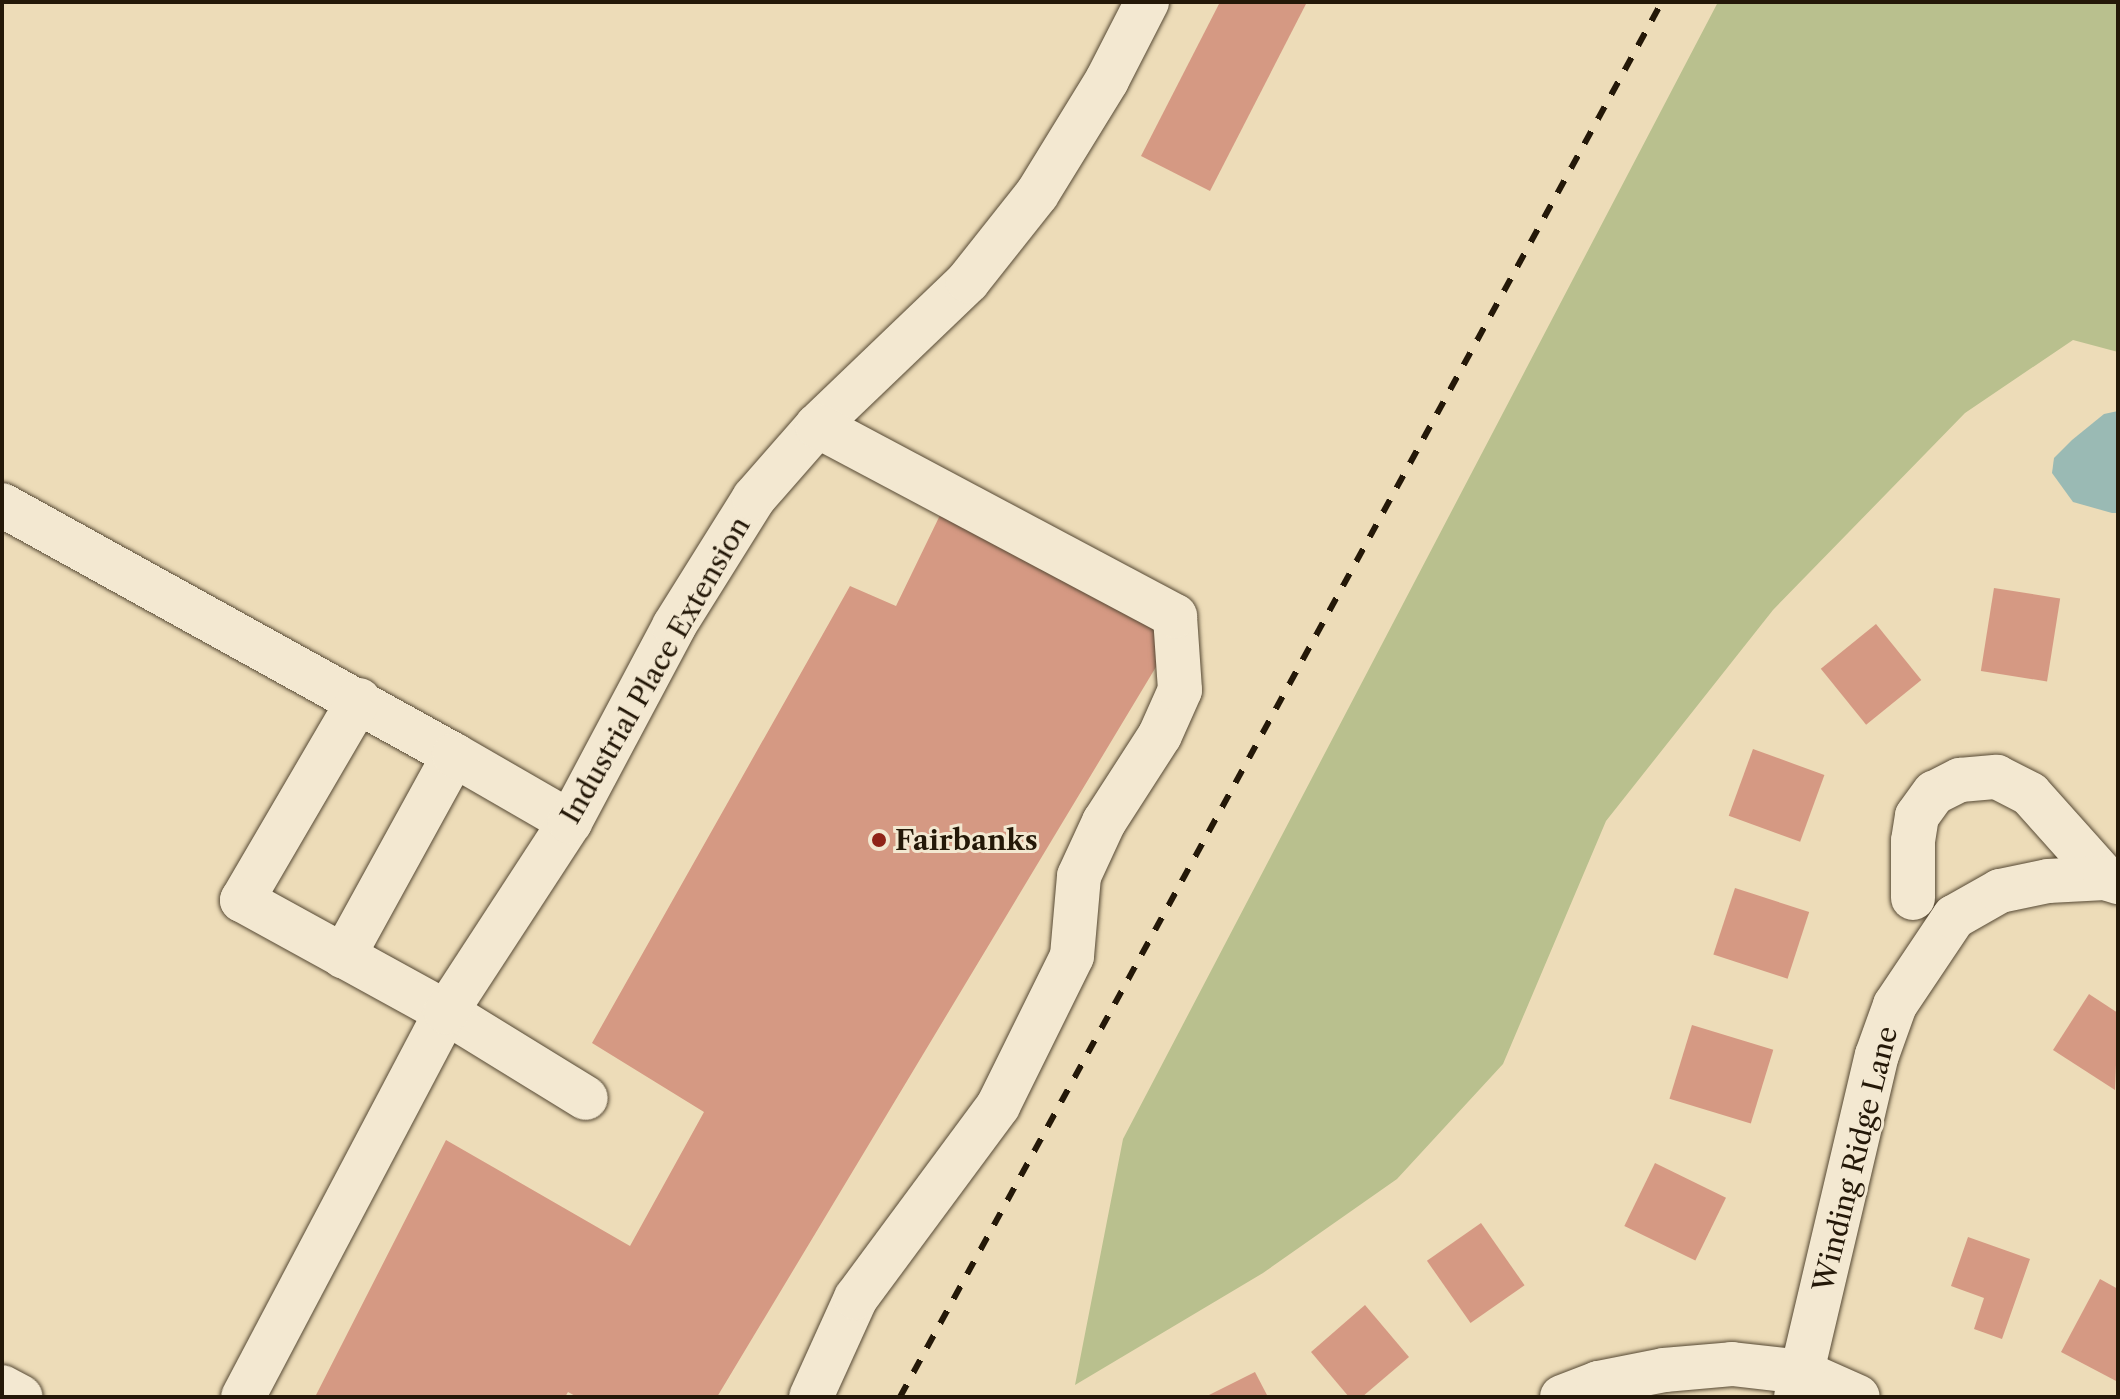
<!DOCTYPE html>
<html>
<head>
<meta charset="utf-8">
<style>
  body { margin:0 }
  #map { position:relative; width:2120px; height:1399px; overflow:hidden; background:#eddcb8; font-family:"Libre Caslon Text",serif }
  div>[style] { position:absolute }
  .green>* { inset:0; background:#b9c08e }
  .water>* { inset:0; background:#9abab4 }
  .building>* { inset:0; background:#d59983; transform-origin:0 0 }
  .roads { filter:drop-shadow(0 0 2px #564934) drop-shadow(0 0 2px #564934) }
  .minor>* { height:44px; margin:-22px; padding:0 22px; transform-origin:22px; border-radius:22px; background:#f3e8d1 }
  .rail>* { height:6px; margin-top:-3px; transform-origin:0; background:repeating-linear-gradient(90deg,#241808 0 14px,transparent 0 28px) }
  .dots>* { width:22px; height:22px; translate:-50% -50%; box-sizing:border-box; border:4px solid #f3e8d1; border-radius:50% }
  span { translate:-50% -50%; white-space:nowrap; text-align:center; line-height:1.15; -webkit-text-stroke:6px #f3e8d1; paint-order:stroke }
  .street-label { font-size:28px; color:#241808 }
  .poi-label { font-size:28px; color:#241808; font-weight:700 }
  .left { translate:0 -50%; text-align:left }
  .frame { position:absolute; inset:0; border:4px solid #241808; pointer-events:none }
</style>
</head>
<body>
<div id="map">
  <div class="green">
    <div style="clip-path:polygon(1718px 2px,2118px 2px,2118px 352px,2073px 340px,1965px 413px,1773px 610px,1606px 821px,1503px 1064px,1397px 1179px,1263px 1273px,1075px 1385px,1123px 1139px)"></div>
  </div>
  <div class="water">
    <div style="clip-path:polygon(2118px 411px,2118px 513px,2112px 513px,2073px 502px,2052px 473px,2054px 458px,2072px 440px,2104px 414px)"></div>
  </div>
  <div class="building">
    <div style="clip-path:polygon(1220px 2px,1307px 2px,1210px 191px,1141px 156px)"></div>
    <div style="clip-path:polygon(943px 509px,1174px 637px,717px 1397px,577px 1397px,568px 1392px,565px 1397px,315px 1397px,446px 1140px,630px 1246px,704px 1112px,592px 1043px,850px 586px,896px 606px)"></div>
    <div style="left:1994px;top:588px;width:67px;height:84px;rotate:9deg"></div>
    <div style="left:1876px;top:624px;width:72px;height:71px;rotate:51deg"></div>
    <div style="left:1753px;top:749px;width:76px;height:71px;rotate:20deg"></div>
    <div style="left:1735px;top:888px;width:78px;height:70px;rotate:18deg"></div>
    <div style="clip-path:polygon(2089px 994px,2118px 1013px,2115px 1090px,2053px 1050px)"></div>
    <div style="left:1692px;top:1025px;width:85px;height:77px;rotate:17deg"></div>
    <div style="left:1655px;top:1163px;width:79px;height:70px;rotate:26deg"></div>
    <div style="left:1481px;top:1223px;width:76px;height:66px;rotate:55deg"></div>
    <div style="clip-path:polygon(1968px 1237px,2030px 1259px,2002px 1339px,1974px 1329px,1984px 1298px,1951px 1286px)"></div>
    <div style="clip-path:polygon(2100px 1279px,2118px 1289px,2118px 1382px,2061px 1352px)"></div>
    <div style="clip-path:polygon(1365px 1305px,1409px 1357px,1362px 1397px,1349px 1397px,1311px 1352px)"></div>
    <div style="clip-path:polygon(1255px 1372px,1268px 1397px,1205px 1397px)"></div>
  </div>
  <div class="roads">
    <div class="minor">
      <div style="left:2px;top:505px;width:517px;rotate:28.95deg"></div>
      <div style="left:454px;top:755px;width:230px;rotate:118.8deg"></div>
      <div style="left:359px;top:700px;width:232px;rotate:120.3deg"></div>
      <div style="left:242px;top:900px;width:233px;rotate:28.8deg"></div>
      <div style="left:446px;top:1012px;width:164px;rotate:31.6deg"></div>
      <div style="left:454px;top:755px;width:134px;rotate:30deg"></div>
      <div style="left:1913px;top:898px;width:57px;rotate:-90deg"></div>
      <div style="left:1913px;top:841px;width:25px;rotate:-81deg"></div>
      <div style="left:1917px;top:816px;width:29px;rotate:-54deg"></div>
      <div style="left:1934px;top:793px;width:29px;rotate:-27deg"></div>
      <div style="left:1960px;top:780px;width:37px;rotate:-5deg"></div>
      <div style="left:1997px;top:777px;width:37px;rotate:27deg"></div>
      <div style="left:2030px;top:794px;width:113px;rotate:48.2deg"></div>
      <div style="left:2px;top:1387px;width:21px;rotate:28deg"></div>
      <div style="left:243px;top:1397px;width:435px;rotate:-62.2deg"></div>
      <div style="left:446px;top:1012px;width:227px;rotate:-56.9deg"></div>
      <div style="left:570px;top:822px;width:222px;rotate:-62deg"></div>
      <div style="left:674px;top:626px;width:151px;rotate:-58deg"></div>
      <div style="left:754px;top:498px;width:96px;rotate:-48.8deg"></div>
      <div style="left:817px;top:426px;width:209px;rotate:-43.8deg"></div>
      <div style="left:968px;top:281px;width:111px;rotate:-51.6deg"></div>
      <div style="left:1037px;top:194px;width:134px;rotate:-58.4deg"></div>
      <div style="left:1107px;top:80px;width:88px;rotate:-62.9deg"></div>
      <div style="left:811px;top:1397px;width:109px;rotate:-65.6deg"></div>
      <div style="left:856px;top:1298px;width:239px;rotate:-53.5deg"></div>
      <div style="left:998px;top:1106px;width:167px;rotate:-63.7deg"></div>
      <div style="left:1072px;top:956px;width:80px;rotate:-85deg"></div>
      <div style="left:1079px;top:876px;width:60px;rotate:-65.2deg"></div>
      <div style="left:1104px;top:822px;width:103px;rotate:-57.2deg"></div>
      <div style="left:1160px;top:735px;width:49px;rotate:-66deg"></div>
      <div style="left:1180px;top:690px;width:74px;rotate:-93.9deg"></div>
      <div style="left:1175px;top:616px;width:405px;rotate:-152deg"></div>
      <div style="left:1562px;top:1397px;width:39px;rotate:-21deg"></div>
      <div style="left:1598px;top:1383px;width:67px;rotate:-11.1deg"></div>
      <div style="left:1664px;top:1370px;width:68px;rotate:-5deg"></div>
      <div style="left:1732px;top:1364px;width:70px;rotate:6.5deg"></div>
      <div style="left:1802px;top:1372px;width:61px;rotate:24.1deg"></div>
      <div style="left:1796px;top:1397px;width:351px;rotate:-76.7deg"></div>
      <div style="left:1877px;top:1055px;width:53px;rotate:-70.2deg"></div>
      <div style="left:1895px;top:1005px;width:106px;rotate:-56.2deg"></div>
      <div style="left:1954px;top:917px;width:53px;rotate:-29.5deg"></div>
      <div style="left:2000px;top:891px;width:49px;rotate:-11.8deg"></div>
      <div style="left:2048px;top:881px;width:57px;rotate:-3deg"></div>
      <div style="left:2105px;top:878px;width:14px;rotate:17deg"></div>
    </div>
  </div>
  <div class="rail">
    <div style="left:900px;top:1397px;width:1590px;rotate:-61.36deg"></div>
  </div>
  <div class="dots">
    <div style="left:879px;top:840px;background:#8f2418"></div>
  </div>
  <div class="street-label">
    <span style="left:655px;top:670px;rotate:-60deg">Industrial Place Extension</span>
    <span style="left:1855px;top:1159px;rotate:-76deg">Winding Ridge Lane</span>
  </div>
  <div class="poi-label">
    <span class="left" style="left:895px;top:840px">Fairbanks</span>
  </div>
  <div class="frame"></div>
</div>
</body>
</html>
